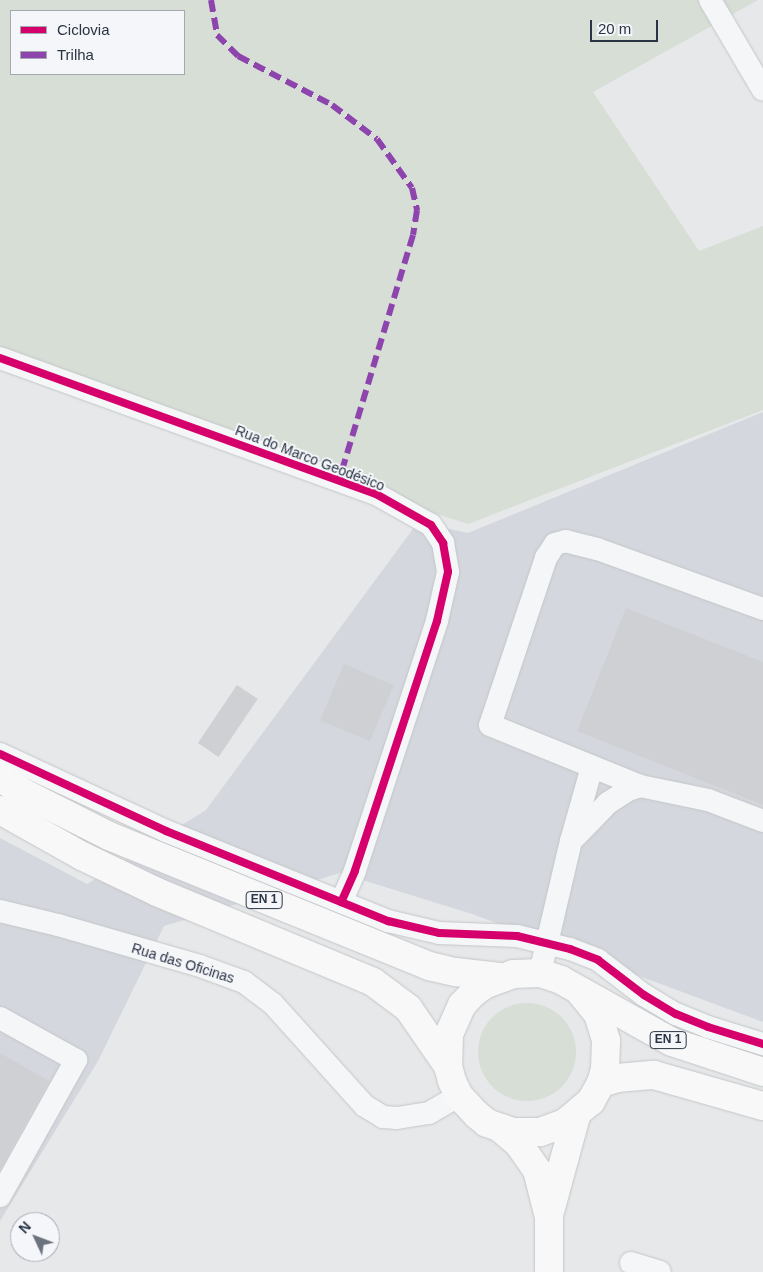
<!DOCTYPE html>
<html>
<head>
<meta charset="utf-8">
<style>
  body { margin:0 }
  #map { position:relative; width:763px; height:1272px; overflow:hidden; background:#e6e8ea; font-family:Helvetica,sans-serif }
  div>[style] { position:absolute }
  .built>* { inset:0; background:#d4d7dd }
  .green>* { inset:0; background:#d6ded6 }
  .round { border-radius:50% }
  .building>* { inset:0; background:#ced0d3; transform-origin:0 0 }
  .roads { filter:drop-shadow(0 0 1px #c4c6c8) drop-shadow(0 0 1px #c4c6c8) }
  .minor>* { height:22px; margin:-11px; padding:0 11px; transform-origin:11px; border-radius:11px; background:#f5f6f7 }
  .major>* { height:28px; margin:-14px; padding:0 14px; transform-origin:14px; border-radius:14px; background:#f8f8f8 }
  .quiet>* { height:6px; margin-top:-3px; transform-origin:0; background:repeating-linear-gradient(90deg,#8e44ad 0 12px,transparent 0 18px) }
  .cycleway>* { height:8px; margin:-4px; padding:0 4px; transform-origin:4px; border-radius:4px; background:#d6006c }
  span { translate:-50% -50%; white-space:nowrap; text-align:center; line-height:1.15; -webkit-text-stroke:4px #f4f6f9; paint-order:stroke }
  .shield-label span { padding:1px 4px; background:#f4f6f9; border:1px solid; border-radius:4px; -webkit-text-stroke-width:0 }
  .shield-label { font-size:12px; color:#2b3445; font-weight:700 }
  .street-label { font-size:14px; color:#2b3445 }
  .legend { position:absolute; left:10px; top:10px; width:175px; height:65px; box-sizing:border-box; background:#f4f6f9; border:1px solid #a4a8b1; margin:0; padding:6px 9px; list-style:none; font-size:15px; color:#2b3445 }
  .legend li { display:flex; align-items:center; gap:10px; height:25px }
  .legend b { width:25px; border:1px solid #a4a8b1 }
  .north { position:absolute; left:10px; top:1212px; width:50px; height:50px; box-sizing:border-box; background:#f4f6f9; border:1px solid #a4a8b1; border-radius:50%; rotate:313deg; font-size:14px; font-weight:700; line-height:20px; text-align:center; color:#2b3445 }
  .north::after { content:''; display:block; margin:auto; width:18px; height:22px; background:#6c737f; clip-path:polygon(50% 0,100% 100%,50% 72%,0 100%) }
  .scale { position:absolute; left:590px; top:20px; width:68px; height:22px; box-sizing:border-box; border:2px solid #2b3445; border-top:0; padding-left:6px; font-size:15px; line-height:18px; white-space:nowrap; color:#2b3445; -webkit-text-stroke:4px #f4f6f9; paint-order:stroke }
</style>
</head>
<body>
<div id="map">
  <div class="built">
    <div style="clip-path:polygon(763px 412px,763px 1022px,472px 914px,340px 873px,164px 926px,98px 1061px,0 1221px,0 838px,87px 884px,206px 810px,418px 522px,468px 533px)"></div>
  </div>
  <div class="green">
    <div style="clip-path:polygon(evenodd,0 0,758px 0,593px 92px,699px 251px,763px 226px,763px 410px,468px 524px,155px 422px,0 354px,0 0,11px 11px,184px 11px,184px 74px,11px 74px,11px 11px)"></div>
    <div class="round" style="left:478px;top:1003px;width:98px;height:98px"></div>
  </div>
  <div class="building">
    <div style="clip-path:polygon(626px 608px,763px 662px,763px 805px,577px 731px)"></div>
    <div style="left:344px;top:664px;width:54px;height:61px;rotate:23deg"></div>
    <div style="left:237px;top:685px;width:25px;height:70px;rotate:34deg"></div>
    <div style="clip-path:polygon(0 1053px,49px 1081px,0 1169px)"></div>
  </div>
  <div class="roads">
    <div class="minor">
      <div style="left:710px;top:0;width:104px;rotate:59.5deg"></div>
      <div style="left:0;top:358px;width:400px;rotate:19.9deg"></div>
      <div style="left:376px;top:494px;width:63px;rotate:29.4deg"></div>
      <div style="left:431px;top:525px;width:22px;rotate:56deg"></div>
      <div style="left:443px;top:543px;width:29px;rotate:80deg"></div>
      <div style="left:448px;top:572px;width:50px;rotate:102.7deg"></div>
      <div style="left:437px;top:621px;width:263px;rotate:108.2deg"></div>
      <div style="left:355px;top:871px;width:34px;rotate:114deg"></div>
      <div style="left:763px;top:609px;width:177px;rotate:-160.1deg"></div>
      <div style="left:597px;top:549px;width:32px;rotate:-166deg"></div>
      <div style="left:566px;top:541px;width:11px;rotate:165deg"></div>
      <div style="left:555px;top:544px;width:17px;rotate:123deg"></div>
      <div style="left:546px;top:558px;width:176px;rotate:108.5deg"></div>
      <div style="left:490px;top:725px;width:162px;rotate:22.1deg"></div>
      <div style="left:640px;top:786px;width:69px;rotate:11.6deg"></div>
      <div style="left:708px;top:800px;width:59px;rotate:20.9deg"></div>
      <div style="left:0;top:754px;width:183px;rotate:24.9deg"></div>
      <div style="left:166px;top:831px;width:240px;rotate:22.1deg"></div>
      <div style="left:388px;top:921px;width:52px;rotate:13.2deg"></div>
      <div style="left:439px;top:933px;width:78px;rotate:2.2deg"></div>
      <div style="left:517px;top:936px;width:55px;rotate:13.8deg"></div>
      <div style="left:570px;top:949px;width:30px;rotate:21deg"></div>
      <div style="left:598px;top:960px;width:58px;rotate:37.3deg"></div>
      <div style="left:644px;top:995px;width:37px;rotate:31deg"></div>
      <div style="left:676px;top:1014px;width:35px;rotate:22deg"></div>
      <div style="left:708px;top:1027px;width:58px;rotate:17.2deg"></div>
      <div style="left:572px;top:840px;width:52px;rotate:-45.8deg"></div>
      <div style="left:608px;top:803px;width:24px;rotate:-33deg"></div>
      <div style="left:628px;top:790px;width:13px;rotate:-18deg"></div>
      <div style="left:0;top:911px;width:60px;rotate:13.6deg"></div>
      <div style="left:58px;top:925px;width:148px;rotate:16.1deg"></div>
      <div style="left:200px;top:966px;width:47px;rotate:20deg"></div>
      <div style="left:244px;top:982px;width:36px;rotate:37deg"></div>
      <div style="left:273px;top:1004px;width:137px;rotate:48deg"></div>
      <div style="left:365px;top:1106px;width:21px;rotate:31deg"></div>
      <div style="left:383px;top:1117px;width:14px;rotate:4deg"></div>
      <div style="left:397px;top:1118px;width:32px;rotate:-9deg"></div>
      <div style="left:429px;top:1113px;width:34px;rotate:-30deg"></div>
      <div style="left:540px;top:973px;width:136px;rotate:-76.8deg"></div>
      <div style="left:571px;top:841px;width:77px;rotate:-74.2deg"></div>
      <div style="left:0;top:1018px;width:87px;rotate:28.9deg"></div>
      <div style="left:76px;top:1060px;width:156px;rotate:119.2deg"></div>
      <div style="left:631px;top:1263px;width:30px;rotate:17deg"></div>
    </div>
    <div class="major">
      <div style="left:0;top:778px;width:26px;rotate:32deg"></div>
      <div style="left:22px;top:792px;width:97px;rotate:26.8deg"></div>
      <div style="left:109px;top:836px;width:345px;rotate:22.1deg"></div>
      <div style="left:429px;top:966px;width:28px;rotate:13deg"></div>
      <div style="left:456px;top:972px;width:44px;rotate:6.5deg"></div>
      <div style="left:0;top:810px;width:94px;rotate:29.3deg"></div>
      <div style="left:82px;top:856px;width:83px;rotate:25.6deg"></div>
      <div style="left:157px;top:892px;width:234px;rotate:22.6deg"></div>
      <div style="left:373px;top:982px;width:44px;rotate:36.6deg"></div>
      <div style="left:408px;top:1008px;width:70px;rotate:55.4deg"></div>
      <div style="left:580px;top:992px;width:28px;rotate:51deg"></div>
      <div style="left:598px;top:1014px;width:28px;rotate:73deg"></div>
      <div style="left:606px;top:1041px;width:28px;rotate:92deg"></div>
      <div style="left:605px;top:1069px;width:15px;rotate:106deg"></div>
      <div style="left:601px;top:1083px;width:21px;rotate:119deg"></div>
      <div style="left:591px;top:1101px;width:34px;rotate:140deg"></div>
      <div style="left:565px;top:1123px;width:27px;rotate:160deg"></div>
      <div style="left:540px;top:1132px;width:27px;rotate:180deg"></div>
      <div style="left:513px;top:1132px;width:28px;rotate:-161deg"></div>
      <div style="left:487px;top:1123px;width:13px;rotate:-141deg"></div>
      <div style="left:477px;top:1115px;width:26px;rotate:-133deg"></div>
      <div style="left:459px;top:1096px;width:17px;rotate:-115deg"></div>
      <div style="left:452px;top:1081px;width:16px;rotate:-105deg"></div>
      <div style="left:448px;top:1066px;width:32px;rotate:-88deg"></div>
      <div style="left:449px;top:1034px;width:32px;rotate:-66deg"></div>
      <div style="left:462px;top:1005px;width:16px;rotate:-47deg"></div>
      <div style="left:473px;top:993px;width:16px;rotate:-35deg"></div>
      <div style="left:486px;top:984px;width:29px;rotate:-20deg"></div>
      <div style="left:513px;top:974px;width:27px;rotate:-2deg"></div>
      <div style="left:540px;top:973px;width:22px;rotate:18deg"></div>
      <div style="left:561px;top:980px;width:127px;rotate:29.2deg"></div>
      <div style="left:672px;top:1042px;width:96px;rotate:18.2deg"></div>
      <div style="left:601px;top:1083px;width:17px;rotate:-17deg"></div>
      <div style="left:617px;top:1078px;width:37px;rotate:-5deg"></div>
      <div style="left:654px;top:1075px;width:113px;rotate:15.9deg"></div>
      <div style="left:500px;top:1128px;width:23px;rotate:40deg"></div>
      <div style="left:518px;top:1143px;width:33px;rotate:55deg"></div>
      <div style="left:537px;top:1170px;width:49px;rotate:75.7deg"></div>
      <div style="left:549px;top:1217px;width:55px;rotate:90deg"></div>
      <div style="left:549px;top:1215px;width:103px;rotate:-74.7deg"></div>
    </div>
  </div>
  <div class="quiet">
    <div style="left:211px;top:0;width:36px;rotate:80deg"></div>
    <div style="left:217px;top:35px;width:30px;rotate:45deg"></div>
    <div style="left:238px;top:56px;width:106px;rotate:27.5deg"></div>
    <div style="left:332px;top:105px;width:56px;rotate:37.1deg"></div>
    <div style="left:377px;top:139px;width:60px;rotate:54.5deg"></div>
    <div style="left:412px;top:188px;width:23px;rotate:77deg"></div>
    <div style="left:417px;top:210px;width:25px;rotate:99deg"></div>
    <div style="left:413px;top:235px;width:256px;rotate:106.8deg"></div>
  </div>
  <div class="cycleway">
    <div style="left:0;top:358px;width:400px;rotate:19.9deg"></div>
    <div style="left:376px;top:494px;width:63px;rotate:29.4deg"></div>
    <div style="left:431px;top:525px;width:22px;rotate:56deg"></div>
    <div style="left:443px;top:543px;width:29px;rotate:80deg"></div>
    <div style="left:448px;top:572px;width:50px;rotate:102.7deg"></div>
    <div style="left:437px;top:621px;width:263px;rotate:108.2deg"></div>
    <div style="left:355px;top:871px;width:34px;rotate:114deg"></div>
    <div style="left:0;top:754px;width:183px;rotate:24.9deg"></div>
    <div style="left:166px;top:831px;width:240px;rotate:22.1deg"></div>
    <div style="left:388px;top:921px;width:52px;rotate:13.2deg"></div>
    <div style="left:439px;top:933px;width:78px;rotate:2.2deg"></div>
    <div style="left:517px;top:936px;width:55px;rotate:13.8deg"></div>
    <div style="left:570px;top:949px;width:30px;rotate:21deg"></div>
    <div style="left:598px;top:960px;width:58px;rotate:37.3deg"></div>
    <div style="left:644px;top:995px;width:37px;rotate:31deg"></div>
    <div style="left:676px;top:1014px;width:35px;rotate:22deg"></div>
    <div style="left:708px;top:1027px;width:58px;rotate:17.2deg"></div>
  </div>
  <div class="shield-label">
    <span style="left:264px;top:900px">EN 1</span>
    <span style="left:668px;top:1040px">EN 1</span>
  </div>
  <div class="street-label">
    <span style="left:310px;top:458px;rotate:21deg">Rua do Marco Geodésico</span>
    <span style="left:183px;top:963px;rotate:17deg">Rua das Oficinas</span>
  </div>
  <ul class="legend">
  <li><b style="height:6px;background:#d6006c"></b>Ciclovia</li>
  <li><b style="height:6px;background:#8e44ad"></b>Trilha</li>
  </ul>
  <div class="north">N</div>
  <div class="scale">20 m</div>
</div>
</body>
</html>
